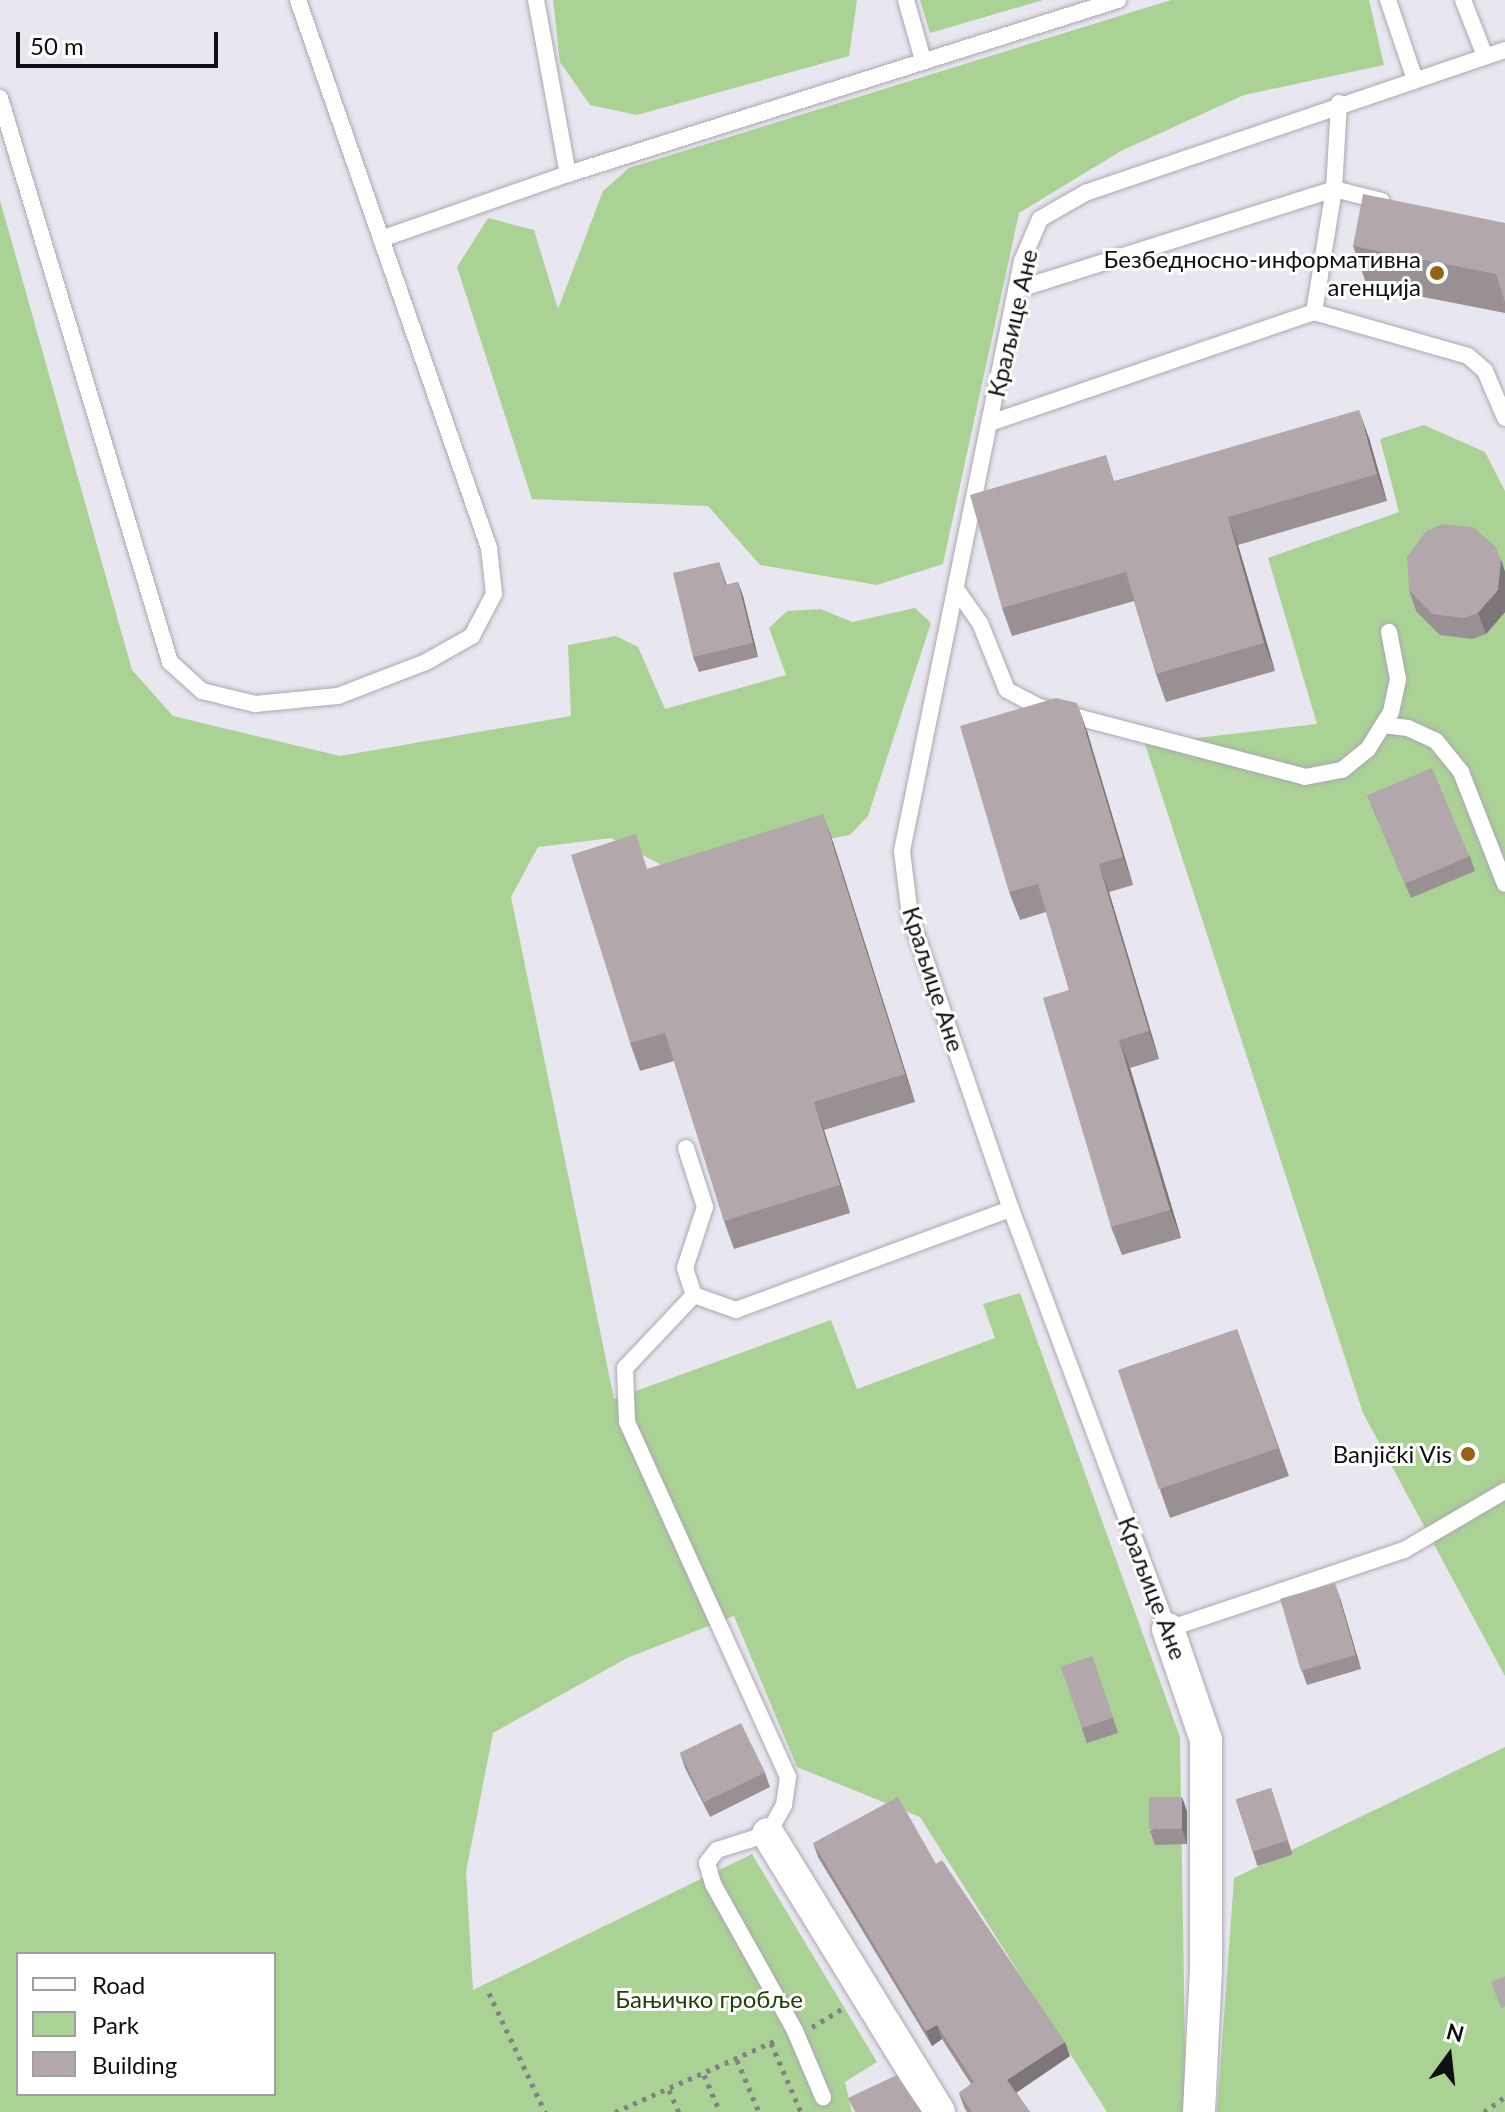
<!DOCTYPE html>
<html>
<head>
<meta charset="utf-8">
<style>
  body { margin:0 }
  #map { position:relative; width:1505px; height:2112px; overflow:hidden; background:#e8e6ef; font-family:Lato,sans-serif }
  div>[style] { position:absolute }
  .green>* { inset:0; background:#aad295 }
  .path>* { height:5px; margin-top:-2.5px; transform-origin:0; background:repeating-linear-gradient(90deg,#828187 0 4px,transparent 0 10px) }
  .roads { filter:drop-shadow(0 0 2px #aba8b1) drop-shadow(0 0 2px #aba8b1) }
  .lane>* { height:16px; margin:-8px; padding:0 8px; transform-origin:8px; border-radius:8px; background:#fff }
  .street>* { height:32px; margin:-16px; padding:0 16px; transform-origin:16px; border-radius:16px; background:#fff }
  .wall>* { inset:0; background:#999093; transform-origin:0 0 }
  .shaded-wall>* { inset:0; background:#7d7678 }
  .building>* { inset:0; background:#b2a8ab; transform-origin:0 0 }
  .dots>* { width:22px; height:22px; translate:-50% -50%; box-sizing:border-box; border:4px solid #fff; border-radius:50% }
  span { translate:-50% -50%; white-space:nowrap; text-align:center; line-height:1.15; -webkit-text-stroke:6px #fff; paint-order:stroke }
  .poi-label { font-size:24px; color:#100f12 }
  .right { translate:-100% -50%; text-align:right }
  .street-label { font-size:24px; color:#100f12 }
  .park-label { font-size:24px; color:#214107 }
  .legend { position:absolute; left:16px; top:1952px; width:260px; height:144px; box-sizing:border-box; background:#fff; border:2px solid #9f9fa0; margin:0; padding:10px 14px; list-style:none; font-size:24px; color:#100f12 }
  .legend li { display:flex; align-items:center; gap:16px; height:40px }
  .legend b { width:40px; border:2px solid #9f9fa0 }
  .north { position:absolute; left:1409px; top:2016px; width:80px; height:80px; -webkit-text-stroke:6px #fff; paint-order:stroke; rotate:15deg; font-size:22px; font-weight:700; line-height:32px; text-align:center; color:#100f12 }
  .north::after { content:''; display:block; margin:auto; width:28px; height:36px; background:#100f12; clip-path:polygon(50% 0,100% 100%,50% 72%,0 100%) }
  .scale { position:absolute; left:16px; top:32px; width:202px; height:36px; box-sizing:border-box; border:4px solid #100f12; border-top:0; padding-left:10px; font-size:24px; line-height:28px; white-space:nowrap; color:#100f12; -webkit-text-stroke:6px #fff; paint-order:stroke }
</style>
</head>
<body>
<div id="map">
  <div class="green">
    <div style="clip-path:polygon(553px 0,857px 0,849px 56px,637px 115px,590px 105px,560px 62px)"></div>
    <div style="clip-path:polygon(920px 0,1043px 0,930px 33px)"></div>
    <div style="clip-path:polygon(1171px 0,1369px 0,1384px 65px,1244px 95px,1121px 151px,1019px 213px,943px 564px,877px 585px,760px 565px,708px 506px,532px 499px,457px 267px,488px 218px,534px 230px,558px 309px,603px 191px,629px 168px)"></div>
    <div style="clip-path:polygon(evenodd,0 200px,132px 670px,173px 716px,340px 756px,571px 716px,568px 645px,616px 636px,638px 647px,665px 709px,786px 675px,769px 628px,787px 611px,821px 609px,852px 622px,915px 608px,931px 623px,868px 816px,850px 835px,669px 869px,611px 838px,538px 847px,511px 897px,614px 1399px,831px 1320px,857px 1389px,995px 1338px,983px 1304px,1020px 1293px,1180px 1737px,1186px 2112px,1107px 2112px,920px 1817px,797px 1767px,734px 1616px,627px 1658px,493px 1733px,466px 1872px,473px 1990px,752px 1854px,877px 2062px,845px 2082px,852px 2112px,0 2112px,0 200px,18px 1954px,274px 1954px,274px 2094px,18px 2094px,18px 1954px)"></div>
    <div style="clip-path:polygon(1424px 425px,1485px 452px,1505px 491px,1505px 1676px,1363px 1413px,1145px 744px,1317px 724px,1268px 558px,1399px 512px,1380px 439px)"></div>
    <div style="clip-path:polygon(1505px 1747px,1505px 2112px,1217px 2112px,1234px 1878px)"></div>
  </div>
  <div class="path">
    <div style="left:489px;top:1993px;width:132px;rotate:64.8deg"></div>
    <div style="left:812px;top:2027px;width:39px;rotate:-31deg"></div>
    <div style="left:771px;top:2043px;width:75px;rotate:66.5deg"></div>
    <div style="left:737px;top:2060px;width:56px;rotate:67.1deg"></div>
    <div style="left:704px;top:2075px;width:40px;rotate:66.6deg"></div>
    <div style="left:669px;top:2090px;width:24px;rotate:66deg"></div>
    <div style="left:615px;top:2112px;width:177px;rotate:-24deg"></div>
    <div style="left:1484px;top:2112px;width:26px;rotate:-36deg"></div>
  </div>
  <div class="roads">
    <div class="lane">
      <div style="left:536px;top:0;width:177px;rotate:79.6deg"></div>
      <div style="left:906px;top:0;width:62px;rotate:74.2deg"></div>
      <div style="left:1388px;top:0;width:81px;rotate:71.3deg"></div>
      <div style="left:1463px;top:0;width:60px;rotate:68.6deg"></div>
      <div style="left:1505px;top:50px;width:441px;rotate:161.2deg"></div>
      <div style="left:1087px;top:192px;width:54px;rotate:150.1deg"></div>
      <div style="left:1040px;top:219px;width:46px;rotate:113.2deg"></div>
      <div style="left:1022px;top:261px;width:602px;rotate:101.5deg"></div>
      <div style="left:902px;top:851px;width:65px;rotate:83deg"></div>
      <div style="left:910px;top:916px;width:310px;rotate:71deg"></div>
      <div style="left:1011px;top:1209px;width:448px;rotate:69.5deg"></div>
      <div style="left:1168px;top:1629px;width:249px;rotate:-18.5deg"></div>
      <div style="left:1404px;top:1550px;width:117px;rotate:-30.3deg"></div>
      <div style="left:0;top:98px;width:589px;rotate:73.23deg"></div>
      <div style="left:170px;top:662px;width:43px;rotate:42.2deg"></div>
      <div style="left:202px;top:691px;width:55px;rotate:13.8deg"></div>
      <div style="left:255px;top:704px;width:83px;rotate:-5.5deg"></div>
      <div style="left:338px;top:696px;width:94px;rotate:-21.1deg"></div>
      <div style="left:426px;top:662px;width:53px;rotate:-29.5deg"></div>
      <div style="left:472px;top:636px;width:47px;rotate:-62.4deg"></div>
      <div style="left:494px;top:594px;width:46px;rotate:-96.2deg"></div>
      <div style="left:489px;top:548px;width:580px;rotate:-109.22deg"></div>
      <div style="left:1339px;top:103px;width:86px;rotate:93.3deg"></div>
      <div style="left:1334px;top:189px;width:125px;rotate:99.2deg"></div>
      <div style="left:1314px;top:312px;width:160px;rotate:15.9deg"></div>
      <div style="left:1468px;top:356px;width:23px;rotate:41deg"></div>
      <div style="left:1485px;top:371px;width:51px;rotate:66.9deg"></div>
      <div style="left:381px;top:239px;width:198px;rotate:-19.2deg"></div>
      <div style="left:568px;top:174px;width:577px;rotate:-17.56deg"></div>
      <div style="left:1016px;top:290px;width:334px;rotate:-17.6deg"></div>
      <div style="left:1334px;top:189px;width:49px;rotate:14.3deg"></div>
      <div style="left:990px;top:423px;width:342px;rotate:-18.9deg"></div>
      <div style="left:956px;top:589px;width:42px;rotate:54.8deg"></div>
      <div style="left:980px;top:623px;width:72px;rotate:68.1deg"></div>
      <div style="left:1007px;top:690px;width:36px;rotate:28deg"></div>
      <div style="left:1039px;top:707px;width:275px;rotate:14.7deg"></div>
      <div style="left:1305px;top:777px;width:38px;rotate:-11deg"></div>
      <div style="left:1342px;top:770px;width:33px;rotate:-39deg"></div>
      <div style="left:1368px;top:749px;width:44px;rotate:-58.1deg"></div>
      <div style="left:1391px;top:712px;width:34px;rotate:-78deg"></div>
      <div style="left:1398px;top:679px;width:48px;rotate:-100.8deg"></div>
      <div style="left:1383px;top:725px;width:25px;rotate:7deg"></div>
      <div style="left:1408px;top:728px;width:31px;rotate:25deg"></div>
      <div style="left:1436px;top:741px;width:40px;rotate:51deg"></div>
      <div style="left:1461px;top:772px;width:120px;rotate:68.6deg"></div>
      <div style="left:686px;top:1148px;width:62px;rotate:72.1deg"></div>
      <div style="left:705px;top:1207px;width:64px;rotate:108.2deg"></div>
      <div style="left:685px;top:1268px;width:28px;rotate:72deg"></div>
      <div style="left:694px;top:1295px;width:45px;rotate:19.7deg"></div>
      <div style="left:736px;top:1310px;width:293px;rotate:-20.2deg"></div>
      <div style="left:694px;top:1295px;width:100px;rotate:133.4deg"></div>
      <div style="left:625px;top:1368px;width:54px;rotate:87.9deg"></div>
      <div style="left:627px;top:1422px;width:390px;rotate:65.6deg"></div>
      <div style="left:788px;top:1777px;width:28px;rotate:98deg"></div>
      <div style="left:784px;top:1805px;width:33px;rotate:119deg"></div>
      <div style="left:768px;top:1834px;width:53px;rotate:162.6deg"></div>
      <div style="left:717px;top:1850px;width:16px;rotate:128deg"></div>
      <div style="left:707px;top:1863px;width:22px;rotate:74deg"></div>
      <div style="left:713px;top:1884px;width:168px;rotate:60.8deg"></div>
      <div style="left:795px;top:2031px;width:72px;rotate:67deg"></div>
    </div>
    <div class="street">
      <div style="left:1168px;top:1629px;width:117px;rotate:71.1deg"></div>
      <div style="left:1206px;top:1740px;width:229px;rotate:90deg"></div>
      <div style="left:1206px;top:1969px;width:143px;rotate:92.8deg"></div>
      <div style="left:768px;top:1834px;width:326px;rotate:58.4deg"></div>
    </div>
  </div>
  <div class="wall">
    <div style="clip-path:polygon(1505px 223px,1505px 313px,1367px 286px,1353px 246px)"></div>
    <div style="clip-path:polygon(1369px 438px,1387px 501px,1238px 545px,1275px 671px,1166px 702px,1156px 674px,1134px 601px,1012px 636px,1002px 608px,1115px 481px)"></div>
    <div style="clip-path:polygon(1501px 560px,1505px 572px,1505px 612px,1486px 634px,1472px 639px,1440px 635px,1416px 611px,1409px 590px)"></div>
    <div style="clip-path:polygon(719px 562px,727px 585px,738px 582px,743px 596px,758px 657px,699px 672px,693px 657px)"></div>
    <div style="clip-path:polygon(1087px 731px,1133px 885px,1109px 892px,1159px 1059px,1130px 1068px,1181px 1238px,1122px 1255px,1111px 1227px,1069px 990px,1046px 912px,1020px 920px,1009px 892px)"></div>
    <div style="clip-path:polygon(1367px 795px,1470px 856px,1475px 871px,1411px 898px)"></div>
    <div style="clip-path:polygon(833px 842px,915px 1102px,824px 1130px,850px 1213px,734px 1249px,724px 1221px,674px 1061px,640px 1071px,630px 1043px,648px 869px)"></div>
    <div style="clip-path:polygon(1237px 1329px,1289px 1476px,1170px 1518px,1160px 1490px)"></div>
    <div style="clip-path:polygon(1340px 1598px,1361px 1669px,1307px 1685px,1302px 1671px)"></div>
    <div style="clip-path:polygon(1092px 1656px,1118px 1733px,1087px 1743px,1082px 1729px)"></div>
    <div style="clip-path:polygon(680px 1753px,765px 1773px,770px 1787px,710px 1817px,685px 1768px)"></div>
    <div style="left:1271px;top:1788px;width:70px;height:37px;rotate:72deg"></div>
    <div style="clip-path:polygon(1187px 1811px,1187px 1844px,1155px 1845px,1150px 1831px)"></div>
    <div style="clip-path:polygon(813px 1843px,936px 1864px,1070px 2056px,1016px 2092px,1030px 2112px,967px 2112px,964px 2107px,959px 2093px,971px 2084px,942px 2039px,932px 2046px,818px 1857px)"></div>
  </div>
  <div class="shaded-wall">
    <div style="clip-path:polygon(1359px 410px,1369px 438px,1387px 501px,1377px 474px)"></div>
    <div style="clip-path:polygon(1228px 517px,1238px 545px,1275px 671px,1264px 643px)"></div>
    <div style="clip-path:polygon(1501px 560px,1505px 572px,1505px 612px,1486px 634px,1478px 613px)"></div>
    <div style="clip-path:polygon(738px 582px,743px 596px,758px 657px,753px 643px)"></div>
    <div style="clip-path:polygon(1077px 703px,1087px 731px,1133px 885px,1123px 857px)"></div>
    <div style="clip-path:polygon(823px 814px,833px 842px,915px 1102px,905px 1074px)"></div>
    <div style="clip-path:polygon(1099px 864px,1109px 892px,1159px 1059px,1149px 1031px)"></div>
    <div style="clip-path:polygon(1119px 1040px,1130px 1068px,1181px 1238px,1170px 1210px)"></div>
    <div style="clip-path:polygon(814px 1102px,824px 1130px,850px 1213px,840px 1185px)"></div>
    <div style="clip-path:polygon(1335px 1583px,1340px 1598px,1361px 1669px,1356px 1655px)"></div>
    <div style="clip-path:polygon(1182px 1797px,1187px 1811px,1187px 1844px,1182px 1829px)"></div>
    <div style="clip-path:polygon(937px 2025px,942px 2039px,932px 2046px,926px 2031px)"></div>
    <div style="clip-path:polygon(1065px 2042px,1070px 2056px,1013px 2095px,1007px 2080px)"></div>
  </div>
  <div class="building">
    <div style="clip-path:polygon(1363px 194px,1505px 223px,1505px 302px,1496px 274px,1353px 246px)"></div>
    <div style="clip-path:polygon(1359px 410px,1377px 474px,1228px 517px,1264px 643px,1156px 674px,1126px 572px,1002px 608px,970px 495px,1106px 455px,1114px 481px)"></div>
    <div style="clip-path:polygon(1442px 524px,1473px 527px,1495px 546px,1501px 560px,1498px 590px,1478px 613px,1464px 618px,1432px 614px,1409px 590px,1407px 557px,1426px 531px)"></div>
    <div style="clip-path:polygon(719px 562px,725px 585px,738px 582px,753px 643px,693px 657px,673px 573px)"></div>
    <div style="clip-path:polygon(1056px 698px,1077px 703px,1123px 857px,1099px 864px,1149px 1031px,1119px 1040px,1170px 1210px,1111px 1227px,1043px 998px,1069px 990px,1038px 884px,1009px 892px,960px 726px)"></div>
    <div style="left:1432px;top:768px;width:96px;height:70px;rotate:67deg"></div>
    <div style="clip-path:polygon(823px 814px,905px 1074px,814px 1102px,840px 1185px,724px 1221px,665px 1033px,630px 1043px,571px 855px,636px 834px,647px 869px)"></div>
    <div style="left:1237px;top:1329px;width:126px;height:126px;rotate:71deg"></div>
    <div style="left:1335px;top:1583px;width:75px;height:57px;rotate:74deg"></div>
    <div style="left:1092px;top:1656px;width:65px;height:33px;rotate:71deg"></div>
    <div style="left:741px;top:1723px;width:55px;height:68px;rotate:64deg"></div>
    <div style="left:1271px;top:1788px;width:55px;height:37px;rotate:72deg"></div>
    <div style="clip-path:polygon(898px 1797px,936px 1864px,942px 1860px,1065px 2042px,1007px 2080px,1030px 2112px,972px 2112px,959px 2093px,974px 2082px,937px 2025px,926px 2031px,813px 1843px)"></div>
    <div style="left:1182px;top:1797px;width:32px;height:33px;rotate:90deg"></div>
    <div style="clip-path:polygon(1505px 1976px,1505px 2006px,1501px 2008px,1491px 1982px)"></div>
    <div style="clip-path:polygon(897px 2075px,922px 2112px,855px 2112px,848px 2098px)"></div>
  </div>
  <div class="dots">
    <div style="left:1437px;top:273px;background:#936312"></div>
    <div style="left:1468px;top:1454px;background:#936312"></div>
  </div>
  <div class="poi-label">
    <span class="right" style="left:1421px;top:273px">Безбедносно-информативна<br>агенција</span>
    <span class="right" style="left:1452px;top:1454px">Banjički Vis</span>
  </div>
  <div class="street-label">
    <span style="left:1012px;top:323px;rotate:-77deg">Краљице Ане</span>
    <span style="left:934px;top:979px;rotate:72deg">Краљице Ане</span>
    <span style="left:1153px;top:1588px;rotate:69deg">Краљице Ане</span>
  </div>
  <div class="park-label">
    <span style="left:709px;top:1999px">Бањичко гробље</span>
  </div>
  <ul class="legend">
  <li><b style="height:10px;background:#fff"></b>Road</li>
  <li><b style="height:22px;background:#aad295"></b>Park</li>
  <li><b style="height:22px;background:#b2a8ab"></b>Building</li>
  </ul>
  <div class="north">N</div>
  <div class="scale">50 m</div>
</div>
</body>
</html>
